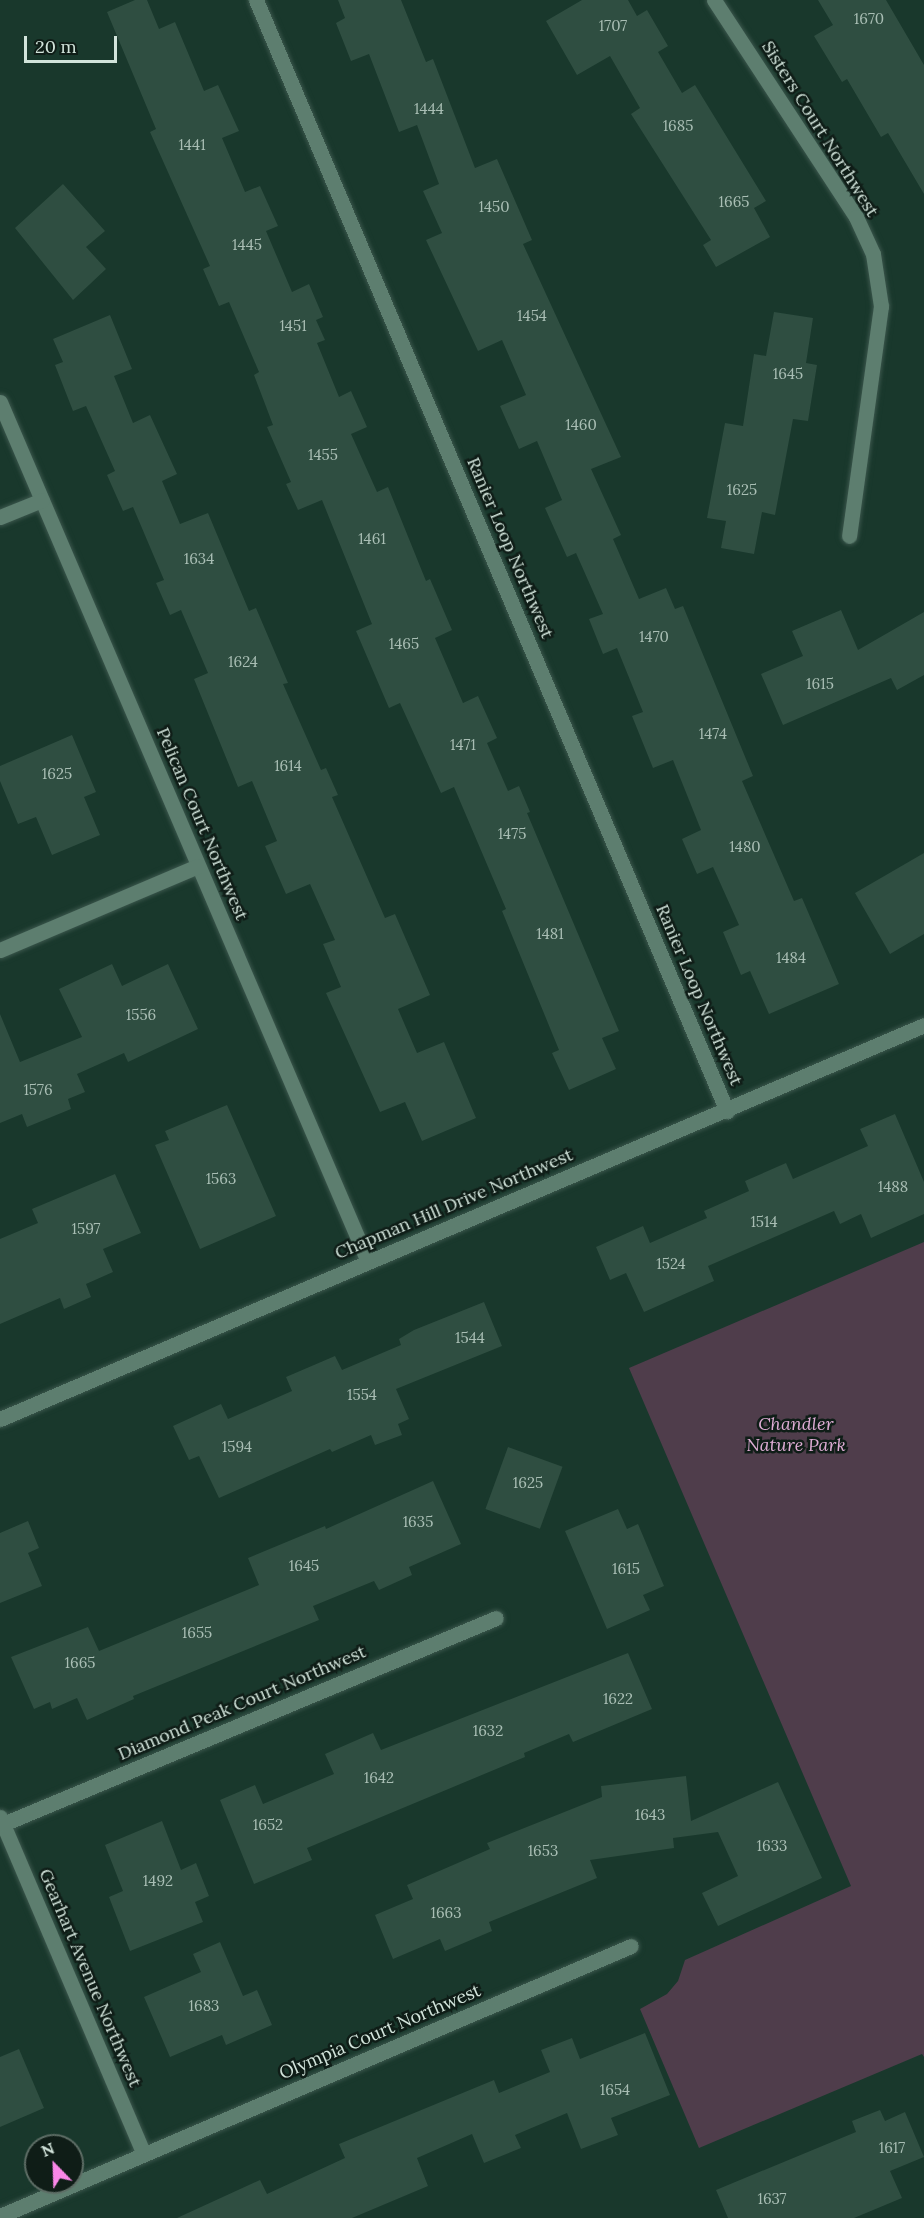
<!DOCTYPE html>
<html>
<head>
<meta charset="utf-8">
<style>
  body { margin:0 }
  #map { position:relative; width:924px; height:2218px; overflow:hidden; background:#19382c; font-family:Lora,serif }
  div>[style] { position:absolute }
  .green>* { inset:0; background:#4f3d4b }
  .building>* { inset:0; background:#2f4e41; transform-origin:0 0 }
  .roads { filter:drop-shadow(0 0 2px #3b564c) drop-shadow(0 0 2px #3b564c) }
  .minor>* { height:15px; margin:-7.5px; padding:0 7.5px; transform-origin:7.5px; border-radius:7.5px; background:#5d7e6f }
  span { translate:-50% -50%; white-space:nowrap; text-align:center; line-height:1.15; -webkit-text-stroke:5px #0f1d17; paint-order:stroke }
  .number-label { font-size:15px; color:#a9beb4 }
  .number-label span { -webkit-text-stroke-width:0 }
  .street-label { font-size:18px; color:#d2e4db }
  .park-label { font-size:18px; color:#deacd4; font-style:italic }
  .north { position:absolute; left:24px; top:2134px; width:60px; height:60px; box-sizing:border-box; background:#0f1d17; border:2px solid #5d6d65; border-radius:50%; rotate:337deg; font-size:16px; font-weight:700; line-height:24px; text-align:center; color:#d2e4db }
  .north::after { content:''; display:block; margin:auto; width:21px; height:27px; background:#fa87e8; clip-path:polygon(50% 0,100% 100%,50% 72%,0 100%) }
  .scale { position:absolute; left:24px; top:36px; width:93px; height:27px; box-sizing:border-box; border:3px solid #d2e4db; border-top:0; padding-left:8px; font-size:18px; line-height:21px; white-space:nowrap; color:#d2e4db; -webkit-text-stroke:4px #0f1d17; paint-order:stroke }
</style>
</head>
<body>
<div id="map">
  <div class="green">
    <div style="clip-path:polygon(924px 1242px,924px 2057px,922px 2054px,699px 2148px,640px 2009px,667px 1994px,678px 1981px,685px 1960px,851px 1886px,629px 1368px)"></div>
  </div>
  <div class="building">
    <div style="clip-path:polygon(135px 0,147px 0,159px 29px,175px 22px,204px 91px,218px 85px,239px 131px,222px 138px,245px 192px,260px 186px,278px 226px,266px 231px,292px 292px,309px 284px,323px 317px,316px 320px,325px 340px,317px 343px,339px 397px,351px 391px,367px 427px,351px 434px,377px 492px,388px 487px,426px 581px,430px 579px,452px 630px,435px 638px,463px 703px,478px 696px,497px 738px,487px 743px,508px 791px,519px 786px,530px 812px,527px 813px,619px 1031px,602px 1038px,616px 1069px,569px 1090px,552px 1053px,559px 1050px,502px 911px,506px 909px,454px 787px,441px 793px,400px 703px,389px 708px,356px 631px,372px 624px,322px 500px,298px 510px,286px 484px,291px 482px,267px 427px,273px 425px,254px 375px,259px 372px,229px 302px,219px 306px,203px 269px,210px 266px,150px 132px,156px 129px,107px 12px)"></div>
    <div style="clip-path:polygon(338px 0,401px 0,426px 62px,433px 59px,475px 168px,497px 159px,532px 240px,523px 244px,621px 457px,591px 469px,621px 535px,613px 539px,639px 599px,666px 588px,675px 609px,683px 606px,753px 776px,742px 781px,794px 901px,802px 898px,839px 984px,769px 1014px,750px 971px,741px 975px,723px 932px,739px 925px,713px 867px,697px 874px,682px 839px,701px 830px,673px 760px,653px 768px,632px 716px,643px 712px,617px 648px,603px 654px,589px 619px,603px 614px,576px 553px,567px 557px,545px 508px,562px 500px,537px 441px,519px 449px,500px 406px,526px 395px,502px 340px,478px 351px,426px 240px,442px 233px,423px 191px,439px 184px,417px 125px,399px 132px,369px 54px,351px 61px,336px 23px,345px 18px)"></div>
    <div style="clip-path:polygon(582px 0,628px 0,637px 16px,647px 10px,668px 46px,658px 52px,682px 93px,695px 85px,766px 201px,754px 208px,770px 237px,716px 267px,703px 245px,711px 240px,631px 114px,640px 108px,610px 56px,577px 75px,546px 21px)"></div>
    <div style="clip-path:polygon(818px 0,886px 0,924px 65px,924px 194px,888px 133px,881px 137px,847px 79px,842px 82px,814px 36px,833px 25px)"></div>
    <div style="clip-path:polygon(63px 184px,105px 231px,86px 247px,106px 269px,73px 300px,15px 228px)"></div>
    <div style="clip-path:polygon(774px 312px,813px 318px,806px 363px,817px 365px,808px 421px,793px 419px,775px 515px,762px 512px,754px 554px,721px 548px,726px 521px,707px 518px,725px 423px,743px 426px,754px 354px,766px 356px)"></div>
    <div style="clip-path:polygon(110px 315px,132px 369px,114px 376px,133px 423px,150px 415px,177px 474px,162px 481px,180px 524px,208px 513px,249px 611px,256px 608px,288px 683px,283px 684px,321px 770px,326px 768px,338px 795px,332px 797px,385px 918px,395px 914px,430px 995px,398px 1009px,417px 1053px,444px 1042px,476px 1118px,422px 1141px,405px 1102px,380px 1112px,326px 993px,341px 987px,323px 944px,335px 940px,310px 884px,286px 894px,265px 846px,277px 841px,252px 781px,238px 787px,194px 679px,208px 673px,181px 610px,170px 615px,156px 583px,164px 580px,133px 507px,123px 511px,107px 475px,115px 471px,86px 406px,73px 411px,55px 365px,63px 362px,53px 339px)"></div>
    <div style="clip-path:polygon(841px 610px,858px 650px,924px 612px,924px 675px,897px 690px,891px 678px,783px 725px,761px 674px,803px 656px,792px 631px)"></div>
    <div style="clip-path:polygon(72px 735px,96px 792px,84px 797px,100px 835px,52px 855px,36px 817px,18px 824px,0 781px,0 766px)"></div>
    <div style="clip-path:polygon(924px 853px,924px 934px,890px 954px,855px 893px)"></div>
    <div style="clip-path:polygon(112px 964px,122px 986px,168px 964px,198px 1029px,128px 1062px,124px 1053px,77px 1074px,85px 1092px,68px 1099px,71px 1109px,27px 1127px,22px 1114px,0 1123px,0 1014px,20px 1062px,82px 1037px,59px 989px)"></div>
    <div style="clip-path:polygon(227px 1105px,276px 1216px,200px 1249px,155px 1145px,169px 1140px,165px 1131px)"></div>
    <div style="clip-path:polygon(895px 1114px,924px 1182px,924px 1214px,871px 1238px,861px 1214px,840px 1224px,834px 1211px,708px 1266px,714px 1281px,644px 1312px,626px 1273px,610px 1280px,596px 1247px,643px 1226px,650px 1243px,707px 1218px,704px 1211px,749px 1191px,745px 1181px,786px 1163px,793px 1179px,868px 1146px,860px 1129px)"></div>
    <div style="clip-path:polygon(115px 1174px,141px 1233px,103px 1249px,113px 1272px,86px 1284px,91px 1297px,64px 1309px,60px 1298px,0 1324px,0 1239px,38px 1223px,32px 1209px)"></div>
    <div style="clip-path:polygon(484px 1302px,502px 1346px,396px 1389px,409px 1419px,398px 1424px,402px 1435px,375px 1445px,371px 1435px,332px 1452px,330px 1449px,219px 1498px,199px 1456px,189px 1460px,173px 1426px,221px 1404px,228px 1419px,292px 1391px,286px 1377px,335px 1356px,342px 1370px,401px 1345px,399px 1339px,414px 1330px)"></div>
    <div style="left:508px;top:1447px;width:58px;height:66px;rotate:20deg"></div>
    <div style="clip-path:polygon(433px 1481px,461px 1544px,409px 1567px,412px 1575px,379px 1590px,374px 1581px,313px 1606px,319px 1620px,133px 1696px,134px 1699px,87px 1720px,77px 1698px,52px 1709px,50px 1702px,34px 1709px,11px 1657px,88px 1627px,99px 1651px,259px 1585px,248px 1558px,325px 1526px,326px 1529px)"></div>
    <div style="clip-path:polygon(618px 1509px,627px 1529px,638px 1524px,664px 1586px,643px 1595px,650px 1610px,607px 1629px,565px 1531px)"></div>
    <div style="clip-path:polygon(28px 1521px,39px 1548px,28px 1553px,42px 1586px,0 1603px,0 1533px)"></div>
    <div style="clip-path:polygon(628px 1653px,652px 1709px,573px 1742px,569px 1734px,524px 1753px,525px 1757px,307px 1848px,312px 1860px,254px 1884px,220px 1800px,255px 1785px,263px 1804px,334px 1774px,325px 1754px,373px 1733px,381px 1750px)"></div>
    <div style="clip-path:polygon(686px 1776px,691px 1821px,778px 1782px,822px 1878px,718px 1926px,702px 1893px,738px 1876px,718px 1832px,673px 1838px,674px 1848px,590px 1860px,597px 1878px,489px 1922px,492px 1931px,445px 1951px,440px 1939px,393px 1959px,375px 1915px,413px 1899px,407px 1885px,490px 1849px,487px 1843px,602px 1797px,601px 1786px)"></div>
    <div style="clip-path:polygon(162px 1821px,181px 1870px,196px 1863px,209px 1896px,195px 1902px,203px 1922px,130px 1951px,109px 1897px,123px 1891px,105px 1845px)"></div>
    <div style="clip-path:polygon(220px 1942px,243px 1996px,257px 1990px,272px 2025px,226px 2045px,222px 2035px,170px 2057px,144px 1997px,201px 1972px,193px 1954px)"></div>
    <div style="clip-path:polygon(645px 2033px,670px 2095px,611px 2118px,618px 2135px,581px 2149px,567px 2113px,515px 2135px,521px 2148px,484px 2163px,472px 2134px,417px 2158px,428px 2186px,352px 2218px,177px 2218px,260px 2180px,267px 2194px,345px 2158px,339px 2144px,494px 2080px,499px 2093px,550px 2072px,541px 2050px,572px 2038px,580px 2059px)"></div>
    <div style="clip-path:polygon(19px 2049px,44px 2108px,0 2127px,0 2057px)"></div>
    <div style="clip-path:polygon(880px 2110px,885px 2121px,905px 2112px,924px 2157px,890px 2171px,902px 2198px,854px 2218px,728px 2218px,716px 2190px,856px 2132px,852px 2121px)"></div>
  </div>
  <div class="roads">
    <div class="minor">
      <div style="left:256px;top:0;width:1207px;rotate:67.03deg"></div>
      <div style="left:714px;top:0;width:259px;rotate:56.8deg"></div>
      <div style="left:856px;top:217px;width:41px;rotate:65.3deg"></div>
      <div style="left:873px;top:254px;width:53px;rotate:81.3deg"></div>
      <div style="left:881px;top:306px;width:232px;rotate:97.9deg"></div>
      <div style="left:0;top:402px;width:935px;rotate:66.83deg"></div>
      <div style="left:0;top:517px;width:45px;rotate:-22deg"></div>
      <div style="left:0;top:950px;width:215px;rotate:-23deg"></div>
      <div style="left:0;top:1419px;width:1004px;rotate:-23.09deg"></div>
      <div style="left:0;top:1817px;width:366px;rotate:66.9deg"></div>
      <div style="left:3px;top:1824px;width:534px;rotate:-22.68deg"></div>
      <div style="left:0;top:2216px;width:686px;rotate:-23.17deg"></div>
    </div>
  </div>
  <div class="number-label">
    <span style="left:869px;top:19px">1670</span>
    <span style="left:613px;top:26px">1707</span>
    <span style="left:429px;top:109px">1444</span>
    <span style="left:678px;top:126px">1685</span>
    <span style="left:192px;top:145px">1441</span>
    <span style="left:734px;top:202px">1665</span>
    <span style="left:494px;top:207px">1450</span>
    <span style="left:247px;top:245px">1445</span>
    <span style="left:532px;top:316px">1454</span>
    <span style="left:293px;top:326px">1451</span>
    <span style="left:788px;top:374px">1645</span>
    <span style="left:581px;top:425px">1460</span>
    <span style="left:323px;top:455px">1455</span>
    <span style="left:742px;top:490px">1625</span>
    <span style="left:372px;top:539px">1461</span>
    <span style="left:199px;top:559px">1634</span>
    <span style="left:654px;top:637px">1470</span>
    <span style="left:404px;top:644px">1465</span>
    <span style="left:243px;top:662px">1624</span>
    <span style="left:820px;top:684px">1615</span>
    <span style="left:713px;top:734px">1474</span>
    <span style="left:463px;top:745px">1471</span>
    <span style="left:288px;top:766px">1614</span>
    <span style="left:57px;top:774px">1625</span>
    <span style="left:512px;top:834px">1475</span>
    <span style="left:745px;top:847px">1480</span>
    <span style="left:550px;top:934px">1481</span>
    <span style="left:791px;top:958px">1484</span>
    <span style="left:141px;top:1015px">1556</span>
    <span style="left:38px;top:1090px">1576</span>
    <span style="left:221px;top:1179px">1563</span>
    <span style="left:893px;top:1187px">1488</span>
    <span style="left:764px;top:1222px">1514</span>
    <span style="left:86px;top:1229px">1597</span>
    <span style="left:671px;top:1264px">1524</span>
    <span style="left:470px;top:1338px">1544</span>
    <span style="left:362px;top:1395px">1554</span>
    <span style="left:237px;top:1447px">1594</span>
    <span style="left:528px;top:1483px">1625</span>
    <span style="left:418px;top:1522px">1635</span>
    <span style="left:304px;top:1566px">1645</span>
    <span style="left:626px;top:1569px">1615</span>
    <span style="left:197px;top:1633px">1655</span>
    <span style="left:80px;top:1663px">1665</span>
    <span style="left:618px;top:1699px">1622</span>
    <span style="left:488px;top:1731px">1632</span>
    <span style="left:379px;top:1778px">1642</span>
    <span style="left:650px;top:1815px">1643</span>
    <span style="left:268px;top:1825px">1652</span>
    <span style="left:772px;top:1846px">1633</span>
    <span style="left:543px;top:1851px">1653</span>
    <span style="left:158px;top:1881px">1492</span>
    <span style="left:446px;top:1913px">1663</span>
    <span style="left:204px;top:2006px">1683</span>
    <span style="left:615px;top:2090px">1654</span>
    <span style="left:892px;top:2148px">1617</span>
    <span style="left:772px;top:2199px">1637</span>
  </div>
  <div class="street-label">
    <span style="left:820px;top:129px;rotate:58deg">Sisters Court Northwest</span>
    <span style="left:510px;top:548px;rotate:67deg">Ranier Loop Northwest</span>
    <span style="left:202px;top:824px;rotate:67deg">Pelican Court Northwest</span>
    <span style="left:699px;top:995px;rotate:67deg">Ranier Loop Northwest</span>
    <span style="left:454px;top:1204px;rotate:-23deg">Chapman Hill Drive Northwest</span>
    <span style="left:242px;top:1703px;rotate:-23deg">Diamond Peak Court Northwest</span>
    <span style="left:90px;top:1978px;rotate:67deg">Gearhart Avenue Northwest</span>
    <span style="left:380px;top:2032px;rotate:-23deg">Olympia Court Northwest</span>
  </div>
  <div class="park-label">
    <span style="left:796px;top:1435px">Chandler<br>Nature Park</span>
  </div>
  <div class="north">N</div>
  <div class="scale">20 m</div>
</div>
</body>
</html>
